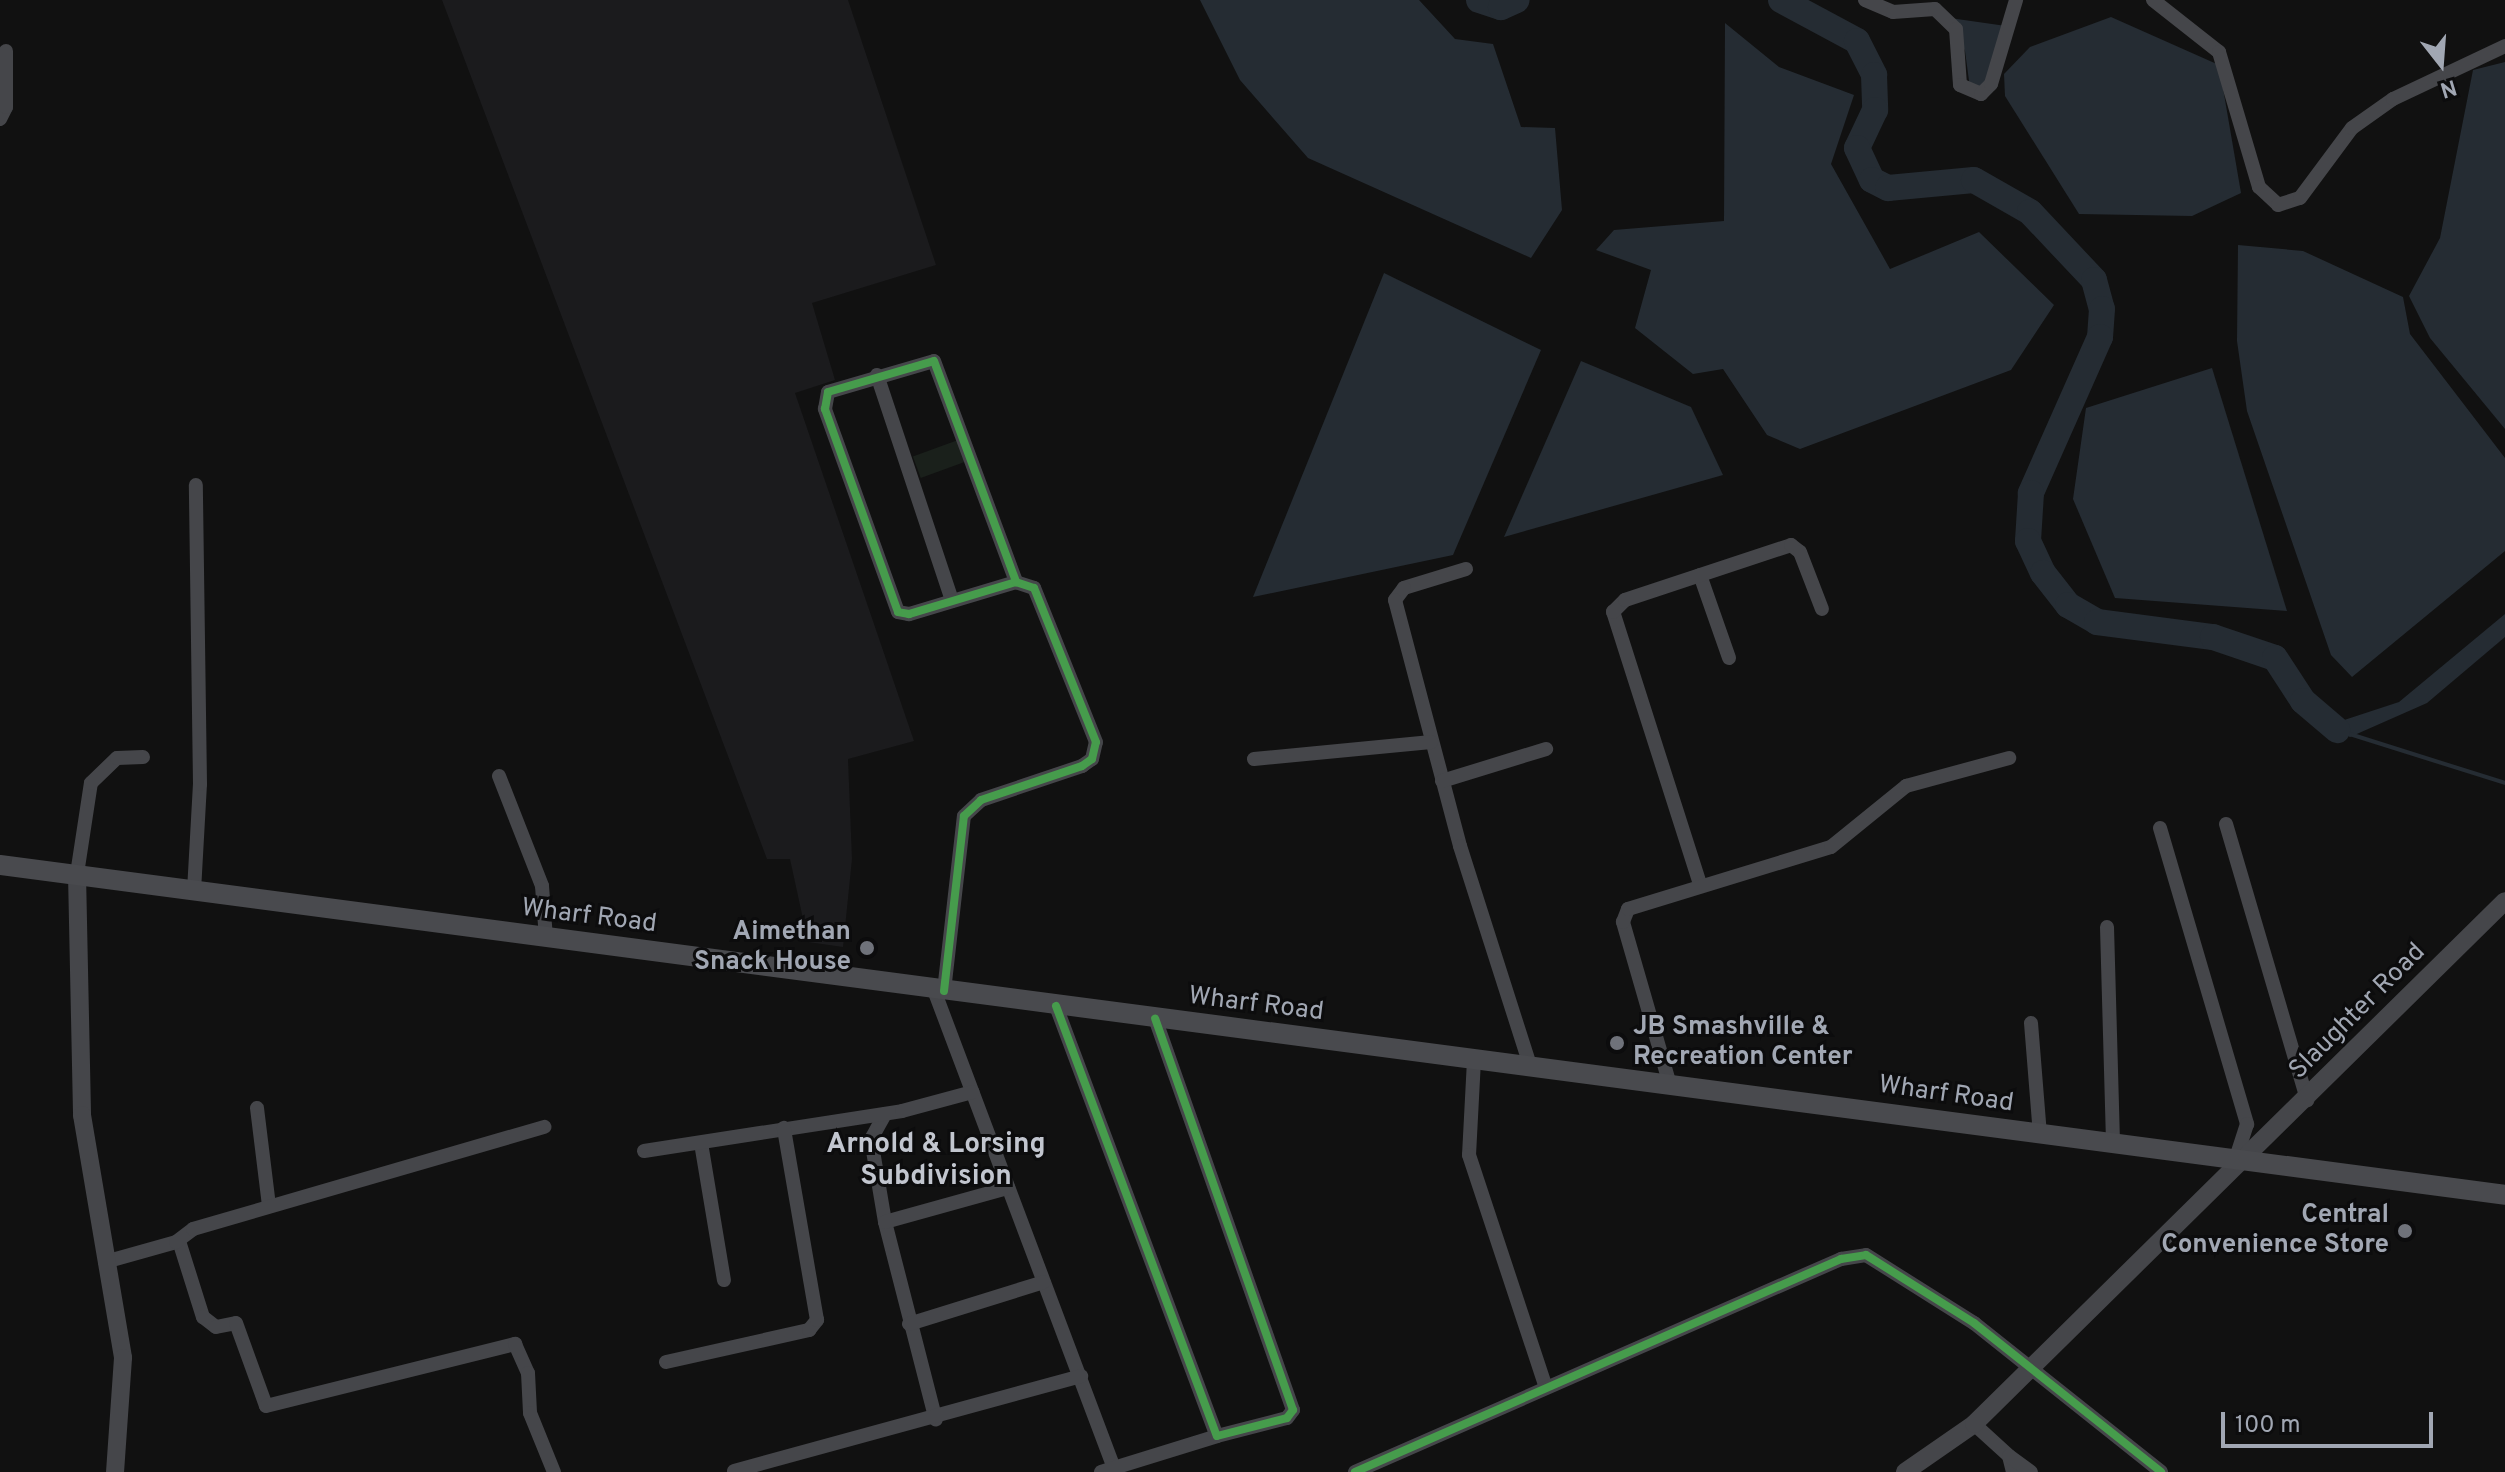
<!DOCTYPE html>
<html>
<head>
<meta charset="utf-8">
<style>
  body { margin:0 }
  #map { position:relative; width:2505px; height:1472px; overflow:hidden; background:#111; font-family:Overpass,sans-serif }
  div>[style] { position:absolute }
  .built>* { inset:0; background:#1b1b1d }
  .green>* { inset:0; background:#1a201b; transform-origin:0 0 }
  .water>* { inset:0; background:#252c33 }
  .stream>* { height:4px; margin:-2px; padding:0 2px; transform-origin:2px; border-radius:2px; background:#252c33 }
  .river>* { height:26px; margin:-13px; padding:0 13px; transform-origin:13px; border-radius:13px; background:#252c33 }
  .minor>* { height:14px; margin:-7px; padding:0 7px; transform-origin:7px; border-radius:7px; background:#45464a }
  .tertiary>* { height:18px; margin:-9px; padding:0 9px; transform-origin:9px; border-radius:9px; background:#45464a }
  .secondary>* { height:20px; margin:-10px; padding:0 10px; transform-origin:10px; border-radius:10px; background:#494a4e }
  .cycleway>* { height:8px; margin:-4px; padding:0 4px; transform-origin:4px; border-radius:4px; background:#469c4c }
  .dots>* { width:22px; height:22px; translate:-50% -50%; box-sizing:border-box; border:4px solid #0c0c0d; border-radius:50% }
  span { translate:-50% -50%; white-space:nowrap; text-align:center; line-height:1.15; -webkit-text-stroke:6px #0c0c0d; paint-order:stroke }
  .street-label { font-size:26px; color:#a1a7b3 }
  .poi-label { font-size:26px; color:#a1a7b3; font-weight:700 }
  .right { translate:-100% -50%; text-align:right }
  .left { translate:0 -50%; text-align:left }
  .neighbourhood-label { font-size:28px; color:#c2c6cf; font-weight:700 }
  .north { position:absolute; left:2401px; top:24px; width:80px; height:80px; -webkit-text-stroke:6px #0c0c0d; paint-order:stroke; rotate:163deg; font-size:22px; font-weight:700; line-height:32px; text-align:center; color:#a1a7b3 }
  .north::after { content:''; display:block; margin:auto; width:28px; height:36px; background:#a1a7b3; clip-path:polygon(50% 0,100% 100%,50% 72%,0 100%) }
  .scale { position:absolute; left:2221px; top:1412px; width:212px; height:36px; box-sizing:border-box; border:4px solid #a1a7b3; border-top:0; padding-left:10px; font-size:24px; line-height:28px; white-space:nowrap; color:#a1a7b3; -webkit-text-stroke:6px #0c0c0d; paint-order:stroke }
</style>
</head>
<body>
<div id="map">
  <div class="built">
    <div style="clip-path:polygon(442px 0,848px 0,936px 265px,812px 303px,835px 380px,795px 393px,914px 741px,848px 759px,852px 859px,843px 947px,808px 942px,790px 859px,767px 859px)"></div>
  </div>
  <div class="green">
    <div style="left:958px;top:440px;width:23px;height:48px;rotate:70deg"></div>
  </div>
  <div class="water">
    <div style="clip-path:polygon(1200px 0,1419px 0,1455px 39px,1493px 44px,1521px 127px,1555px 128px,1562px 210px,1531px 258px,1308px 158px,1240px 80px)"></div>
    <div style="clip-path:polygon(2111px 17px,2219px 65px,2241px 193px,2192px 216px,2079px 214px,2005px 96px,2004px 74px,2030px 47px)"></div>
    <div style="clip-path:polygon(1950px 18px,2013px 27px,1990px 86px,1970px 88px,1965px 51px)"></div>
    <div style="clip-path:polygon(1725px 23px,1779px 67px,1854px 95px,1831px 164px,1890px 269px,1979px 232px,2054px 305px,2011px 370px,1800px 449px,1767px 435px,1723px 369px,1693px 374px,1635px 328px,1651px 270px,1596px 250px,1614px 230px,1724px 221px)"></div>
    <div style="clip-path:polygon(2505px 62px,2505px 429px,2430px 338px,2409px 296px,2440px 238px,2473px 70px)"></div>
    <div style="clip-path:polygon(2238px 245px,2303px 251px,2403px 297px,2410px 334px,2505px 458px,2505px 551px,2352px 677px,2331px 655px,2247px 411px,2237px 341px)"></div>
    <div style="clip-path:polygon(1384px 273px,1541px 350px,1453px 555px,1253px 597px)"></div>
    <div style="clip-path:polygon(1581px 361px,1691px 407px,1723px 475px,1504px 537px)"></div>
    <div style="clip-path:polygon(2212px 368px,2287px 611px,2115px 598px,2073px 499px,2086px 408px)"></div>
    <div style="clip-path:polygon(2505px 614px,2505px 637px,2427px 703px,2350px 737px,2329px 725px,2399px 702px)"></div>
  </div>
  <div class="stream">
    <div style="left:2337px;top:730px;width:176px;rotate:17.5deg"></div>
  </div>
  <div class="river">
    <div style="left:1479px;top:0;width:23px;rotate:18deg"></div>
    <div style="left:1501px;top:7px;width:17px;rotate:-24deg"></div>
    <div style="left:1781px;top:0;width:86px;rotate:28.3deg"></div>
    <div style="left:1857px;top:41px;width:38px;rotate:63deg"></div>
    <div style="left:1874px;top:75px;width:35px;rotate:88deg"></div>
    <div style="left:1875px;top:110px;width:42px;rotate:115.3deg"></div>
    <div style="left:1857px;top:148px;width:35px;rotate:65deg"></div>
    <div style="left:1872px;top:180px;width:18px;rotate:27deg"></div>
    <div style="left:1888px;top:188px;width:86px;rotate:-5.3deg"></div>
    <div style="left:1974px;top:180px;width:64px;rotate:29.7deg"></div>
    <div style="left:2030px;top:212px;width:93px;rotate:46.7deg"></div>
    <div style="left:2094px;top:280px;width:30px;rotate:75deg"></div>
    <div style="left:2102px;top:309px;width:28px;rotate:94deg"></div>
    <div style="left:2100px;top:337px;width:171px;rotate:113.9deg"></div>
    <div style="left:2031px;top:493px;width:48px;rotate:93.6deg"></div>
    <div style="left:2028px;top:541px;width:35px;rotate:65deg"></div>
    <div style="left:2043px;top:573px;width:41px;rotate:52deg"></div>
    <div style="left:2068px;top:605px;width:34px;rotate:30deg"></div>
    <div style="left:2097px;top:622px;width:117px;rotate:7.4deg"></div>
    <div style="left:2213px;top:637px;width:65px;rotate:18.7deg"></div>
    <div style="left:2275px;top:658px;width:51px;rotate:56.9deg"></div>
    <div style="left:2303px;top:701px;width:45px;rotate:40.5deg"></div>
  </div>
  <div class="minor">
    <div style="left:1865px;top:0;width:30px;rotate:23deg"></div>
    <div style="left:1893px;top:12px;width:42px;rotate:-4.1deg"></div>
    <div style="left:1935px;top:9px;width:29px;rotate:44deg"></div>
    <div style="left:1956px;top:29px;width:56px;rotate:85.9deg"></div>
    <div style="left:1960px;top:85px;width:23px;rotate:23deg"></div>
    <div style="left:1981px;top:94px;width:14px;rotate:-45deg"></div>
    <div style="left:1991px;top:84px;width:88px;rotate:-73.4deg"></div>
    <div style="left:2153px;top:0;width:84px;rotate:38.2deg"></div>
    <div style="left:2219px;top:52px;width:141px;rotate:73.5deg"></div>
    <div style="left:2259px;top:187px;width:26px;rotate:43deg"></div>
    <div style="left:2278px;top:205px;width:23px;rotate:-18deg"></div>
    <div style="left:2300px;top:198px;width:87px;rotate:-53.4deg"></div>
    <div style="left:2352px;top:128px;width:50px;rotate:-35.3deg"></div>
    <div style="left:2393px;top:99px;width:124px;rotate:-25.3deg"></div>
    <div style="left:0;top:119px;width:13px;rotate:-63deg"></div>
    <div style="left:6px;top:107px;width:56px;rotate:-90deg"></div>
    <div style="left:877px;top:375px;width:238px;rotate:71.6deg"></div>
    <div style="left:1466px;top:569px;width:65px;rotate:163deg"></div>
    <div style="left:1404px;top:588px;width:15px;rotate:127deg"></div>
    <div style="left:1395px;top:600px;width:254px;rotate:75.2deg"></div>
    <div style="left:1460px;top:846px;width:233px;rotate:72.3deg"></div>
    <div style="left:1700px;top:575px;width:88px;rotate:70.7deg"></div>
    <div style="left:1254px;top:759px;width:178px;rotate:-5.5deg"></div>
    <div style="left:499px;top:776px;width:118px;rotate:68.6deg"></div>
    <div style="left:542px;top:886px;width:52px;rotate:85.6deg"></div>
    <div style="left:1442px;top:781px;width:109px;rotate:-17.1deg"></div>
    <div style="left:2226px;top:824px;width:288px;rotate:73.6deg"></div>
    <div style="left:2160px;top:828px;width:309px;rotate:73.6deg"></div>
    <div style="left:2247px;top:1124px;width:36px;rotate:108deg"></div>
    <div style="left:77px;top:874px;width:92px;rotate:-81.3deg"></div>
    <div style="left:91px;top:783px;width:36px;rotate:-44deg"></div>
    <div style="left:117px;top:758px;width:26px;rotate:-2deg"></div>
    <div style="left:1700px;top:884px;width:286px;rotate:-107.7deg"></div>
    <div style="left:1613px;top:612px;width:17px;rotate:-45deg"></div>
    <div style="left:1625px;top:600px;width:175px;rotate:-18.3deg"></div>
    <div style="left:1791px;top:545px;width:11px;rotate:38deg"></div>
    <div style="left:1800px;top:552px;width:61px;rotate:68.9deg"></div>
    <div style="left:194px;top:891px;width:107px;rotate:-86.8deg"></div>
    <div style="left:200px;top:784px;width:299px;rotate:-90.8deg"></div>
    <div style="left:2107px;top:927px;width:217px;rotate:88.4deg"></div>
    <div style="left:934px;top:990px;width:511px;rotate:69.37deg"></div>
    <div style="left:944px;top:991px;width:176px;rotate:-83.5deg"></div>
    <div style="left:964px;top:816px;width:23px;rotate:-43deg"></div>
    <div style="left:981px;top:800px;width:107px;rotate:-18.6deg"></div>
    <div style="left:1082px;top:766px;width:12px;rotate:-35deg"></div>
    <div style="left:1092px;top:759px;width:17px;rotate:-77deg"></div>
    <div style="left:1096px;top:742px;width:166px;rotate:-111.9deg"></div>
    <div style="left:1034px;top:588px;width:19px;rotate:-162deg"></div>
    <div style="left:1016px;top:582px;width:112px;rotate:163.3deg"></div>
    <div style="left:909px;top:614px;width:11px;rotate:-170deg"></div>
    <div style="left:898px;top:612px;width:216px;rotate:-109.8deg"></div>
    <div style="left:825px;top:409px;width:17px;rotate:-80deg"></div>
    <div style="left:828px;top:392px;width:110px;rotate:-16.3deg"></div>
    <div style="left:934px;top:361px;width:236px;rotate:69.6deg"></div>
    <div style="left:1056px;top:1006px;width:459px;rotate:69.5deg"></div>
    <div style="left:1217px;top:1436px;width:72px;rotate:-14.4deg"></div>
    <div style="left:1287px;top:1418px;width:10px;rotate:-53deg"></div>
    <div style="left:1293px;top:1410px;width:415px;rotate:-109.4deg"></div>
    <div style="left:2031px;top:1023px;width:111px;rotate:85.4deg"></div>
    <div style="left:1474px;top:1060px;width:95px;rotate:93deg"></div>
    <div style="left:1469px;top:1155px;width:242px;rotate:71.7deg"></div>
    <div style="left:1670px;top:1085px;width:170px;rotate:-106.1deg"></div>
    <div style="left:1623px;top:922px;width:14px;rotate:-69deg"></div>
    <div style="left:1628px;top:909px;width:212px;rotate:-17deg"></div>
    <div style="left:1831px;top:847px;width:97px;rotate:-39.1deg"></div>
    <div style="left:1906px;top:786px;width:107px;rotate:-15.2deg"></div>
    <div style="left:257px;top:1108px;width:99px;rotate:83deg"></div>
    <div style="left:885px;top:1114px;width:29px;rotate:119deg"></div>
    <div style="left:871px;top:1139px;width:84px;rotate:80.4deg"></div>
    <div style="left:885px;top:1222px;width:204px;rotate:75.6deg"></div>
    <div style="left:701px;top:1143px;width:139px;rotate:80.5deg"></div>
    <div style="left:644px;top:1151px;width:261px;rotate:-8.8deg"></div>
    <div style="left:902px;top:1111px;width:73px;rotate:-15deg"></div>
    <div style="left:885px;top:1222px;width:128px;rotate:-15.5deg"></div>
    <div style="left:179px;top:1241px;width:80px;rotate:72.5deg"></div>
    <div style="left:203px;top:1317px;width:16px;rotate:38deg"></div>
    <div style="left:216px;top:1327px;width:20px;rotate:-11deg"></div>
    <div style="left:236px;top:1323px;width:88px;rotate:70.1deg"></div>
    <div style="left:266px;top:1406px;width:257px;rotate:-14deg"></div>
    <div style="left:515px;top:1344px;width:32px;rotate:66deg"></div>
    <div style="left:528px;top:1373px;width:40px;rotate:87.1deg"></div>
    <div style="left:530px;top:1413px;width:64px;rotate:67.9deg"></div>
    <div style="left:105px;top:1262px;width:74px;rotate:-15.7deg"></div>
    <div style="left:176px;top:1242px;width:21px;rotate:-37deg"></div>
    <div style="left:193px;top:1229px;width:366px;rotate:-16.2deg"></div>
    <div style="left:909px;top:1324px;width:141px;rotate:-17.3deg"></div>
    <div style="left:666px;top:1362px;width:147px;rotate:-12.6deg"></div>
    <div style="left:809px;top:1330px;width:13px;rotate:-51deg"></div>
    <div style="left:817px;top:1320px;width:195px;rotate:-99.8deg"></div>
    <div style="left:1974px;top:1424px;width:47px;rotate:42.4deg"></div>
    <div style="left:734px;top:1471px;width:360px;rotate:-15.3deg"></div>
    <div style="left:1101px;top:1472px;width:121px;rotate:-17.2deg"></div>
    <div style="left:1355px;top:1472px;width:531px;rotate:-23.67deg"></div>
    <div style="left:1841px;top:1259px;width:25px;rotate:-9deg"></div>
    <div style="left:1866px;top:1255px;width:128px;rotate:32.2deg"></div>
    <div style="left:1974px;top:1323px;width:239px;rotate:38.5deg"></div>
    <div style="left:2013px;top:1472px;width:16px;rotate:-104deg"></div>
    <div style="left:2009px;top:1456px;width:27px;rotate:36deg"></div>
  </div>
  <div class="tertiary">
    <div style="left:77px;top:874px;width:241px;rotate:88.8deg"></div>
    <div style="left:82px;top:1115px;width:246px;rotate:80.4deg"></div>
    <div style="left:123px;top:1358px;width:114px;rotate:94deg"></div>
    <div style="left:1905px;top:1472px;width:84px;rotate:-34.8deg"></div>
    <div style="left:1974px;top:1424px;width:745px;rotate:-44.57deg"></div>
  </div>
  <div class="secondary">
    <div style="left:0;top:865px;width:2527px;rotate:7.5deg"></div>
  </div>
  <div class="cycleway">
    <div style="left:944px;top:991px;width:176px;rotate:-83.5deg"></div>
    <div style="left:964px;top:816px;width:23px;rotate:-43deg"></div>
    <div style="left:981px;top:800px;width:107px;rotate:-18.6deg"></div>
    <div style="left:1082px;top:766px;width:12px;rotate:-35deg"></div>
    <div style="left:1092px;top:759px;width:17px;rotate:-77deg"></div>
    <div style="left:1096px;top:742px;width:166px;rotate:-111.9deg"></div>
    <div style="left:1034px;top:588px;width:19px;rotate:-162deg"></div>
    <div style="left:1016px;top:582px;width:112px;rotate:163.3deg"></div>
    <div style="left:909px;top:614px;width:11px;rotate:-170deg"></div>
    <div style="left:898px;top:612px;width:216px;rotate:-109.8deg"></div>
    <div style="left:825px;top:409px;width:17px;rotate:-80deg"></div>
    <div style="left:828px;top:392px;width:110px;rotate:-16.3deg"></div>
    <div style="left:934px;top:361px;width:236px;rotate:69.6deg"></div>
    <div style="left:1056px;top:1006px;width:459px;rotate:69.5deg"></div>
    <div style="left:1217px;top:1436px;width:72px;rotate:-14.4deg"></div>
    <div style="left:1287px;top:1418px;width:10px;rotate:-53deg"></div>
    <div style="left:1293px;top:1410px;width:415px;rotate:-109.4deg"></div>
    <div style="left:1355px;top:1472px;width:531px;rotate:-23.67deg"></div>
    <div style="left:1841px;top:1259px;width:25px;rotate:-9deg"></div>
    <div style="left:1866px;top:1255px;width:128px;rotate:32.2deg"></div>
    <div style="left:1974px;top:1323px;width:239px;rotate:38.5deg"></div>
  </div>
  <div class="dots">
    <div style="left:867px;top:948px;background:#6f727a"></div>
    <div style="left:1617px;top:1043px;background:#6f727a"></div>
    <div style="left:2405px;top:1231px;background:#6f727a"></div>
  </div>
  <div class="street-label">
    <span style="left:589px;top:917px;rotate:7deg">Wharf Road</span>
    <span style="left:1256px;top:1005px;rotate:7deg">Wharf Road</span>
    <span style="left:2358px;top:1012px;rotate:-45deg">Slaughter Road</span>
    <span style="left:1946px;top:1095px;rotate:8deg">Wharf Road</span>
  </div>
  <div class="poi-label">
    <span class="right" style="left:851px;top:948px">Aimethan<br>Snack House</span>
    <span class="left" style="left:1633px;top:1043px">JB Smashville &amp;<br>Recreation Center</span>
    <span class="right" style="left:2389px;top:1231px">Central<br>Convenience Store</span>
  </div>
  <div class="neighbourhood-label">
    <span style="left:936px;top:1161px">Arnold &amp; Lorsing<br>Subdivision</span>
  </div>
  <div class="north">N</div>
  <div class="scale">100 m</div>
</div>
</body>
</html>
